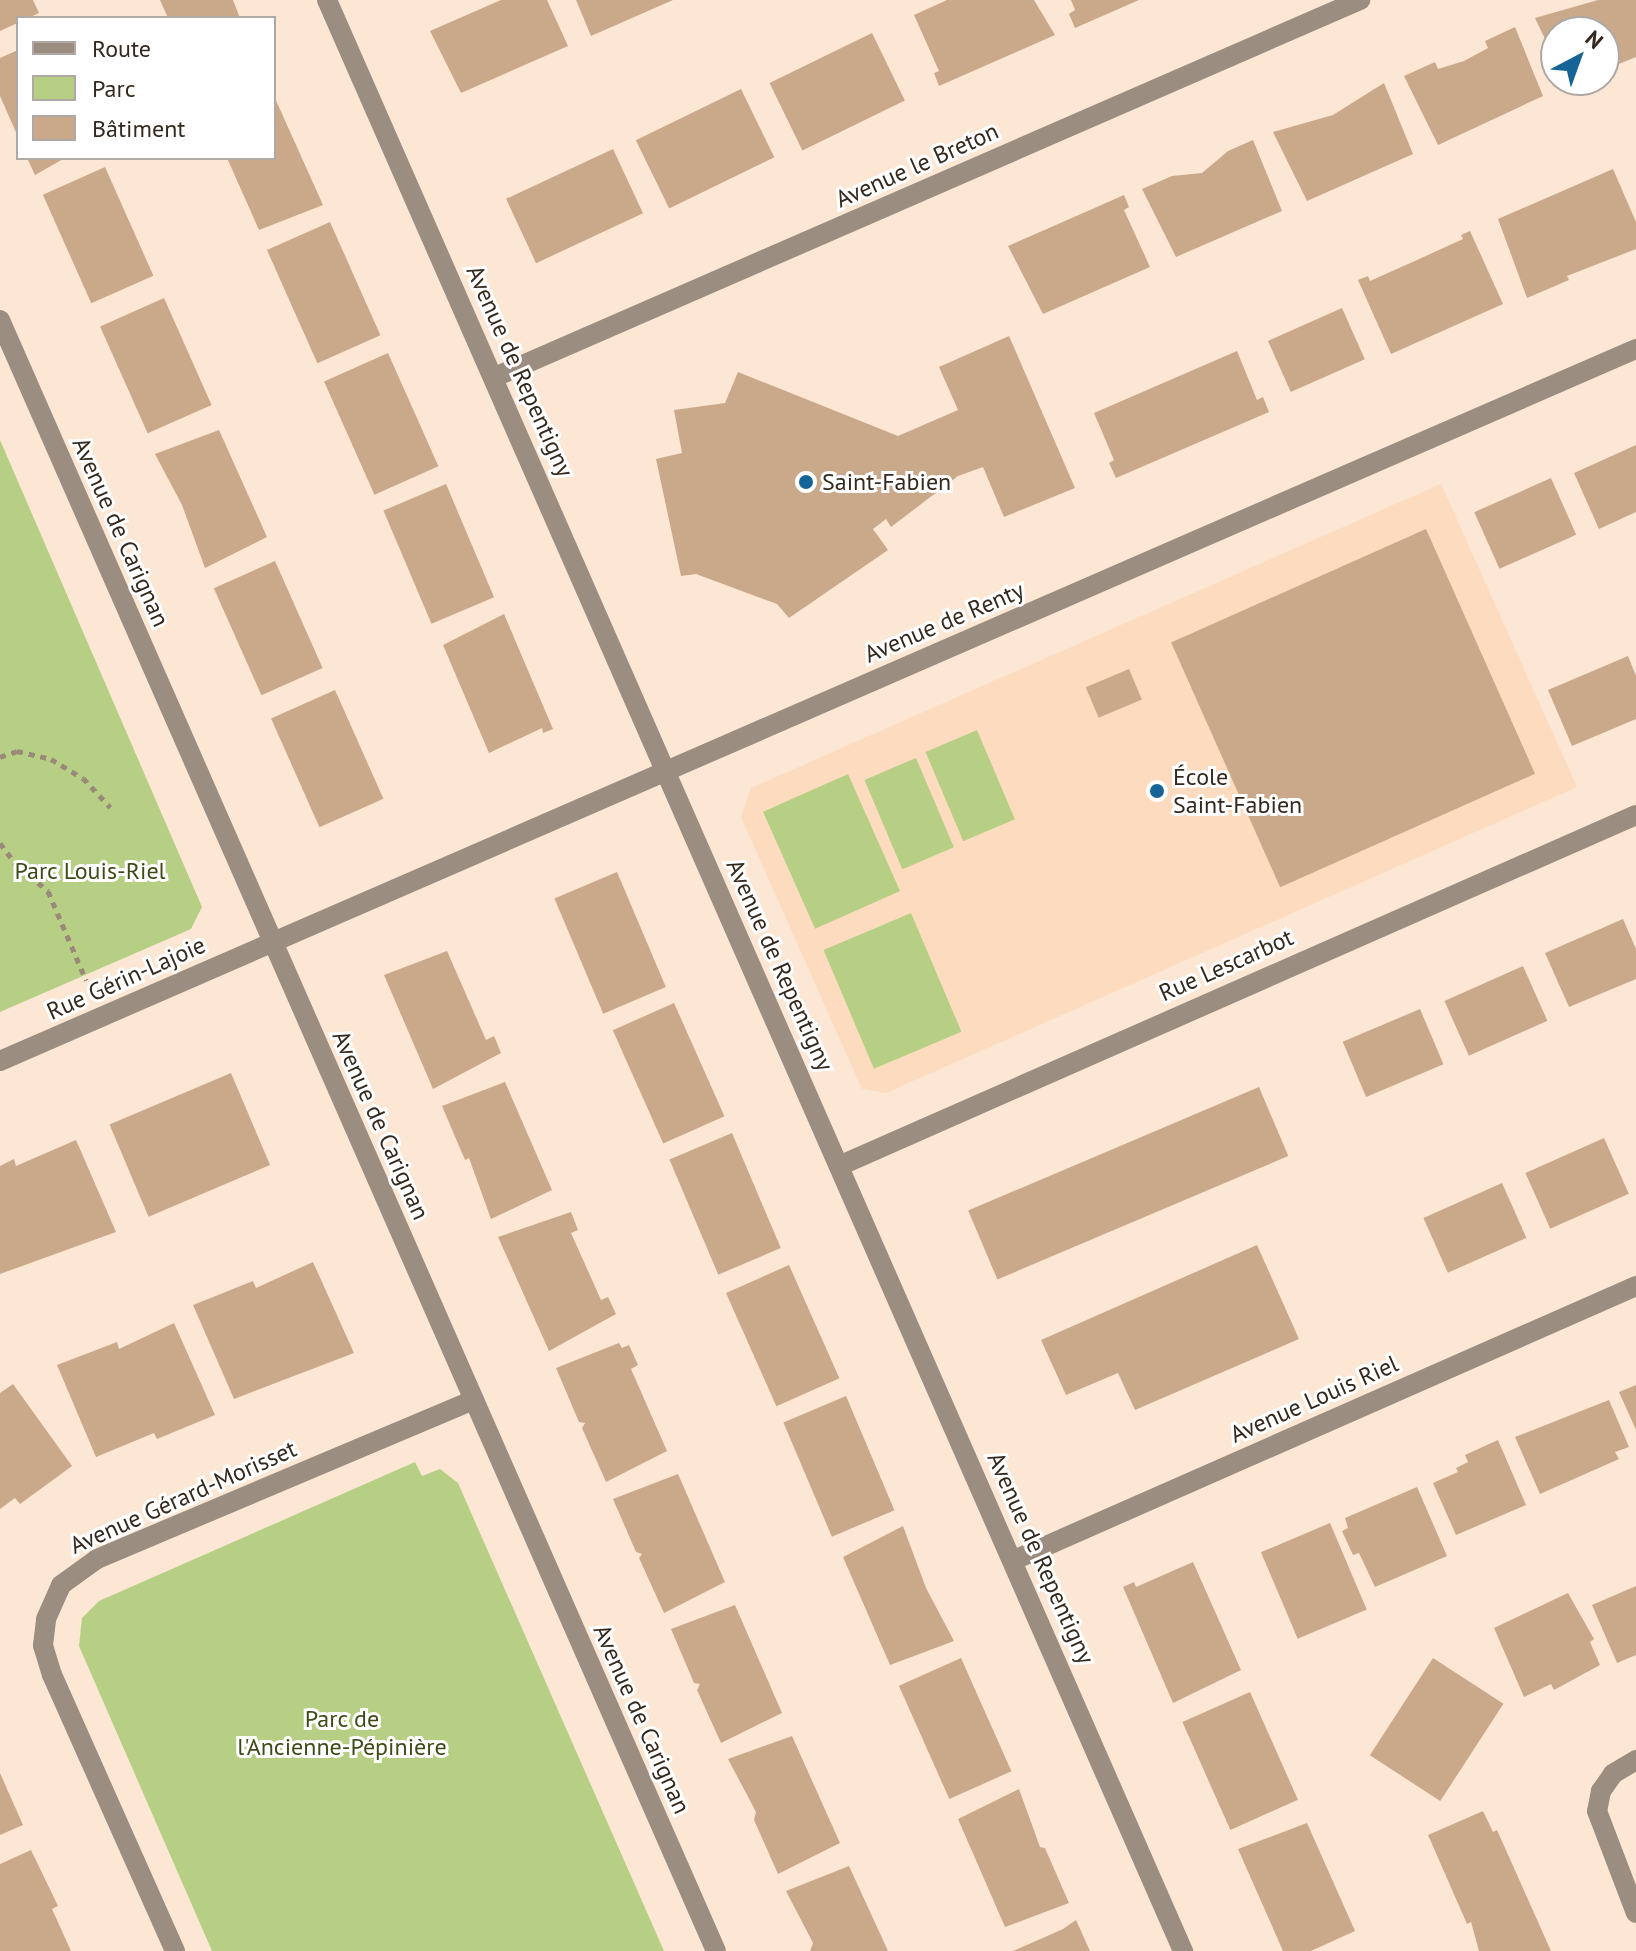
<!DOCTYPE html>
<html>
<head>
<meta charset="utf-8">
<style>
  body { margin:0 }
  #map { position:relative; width:1636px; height:1951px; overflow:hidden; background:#fce7d4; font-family:"PT Sans",sans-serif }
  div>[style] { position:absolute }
  .built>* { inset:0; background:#fcdbbe }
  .green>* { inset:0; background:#b7cf84; transform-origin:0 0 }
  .building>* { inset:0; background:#caa98b; transform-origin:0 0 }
  .path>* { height:5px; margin-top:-2.5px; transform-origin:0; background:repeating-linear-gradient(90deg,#9a8979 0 6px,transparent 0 12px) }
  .minor>* { height:20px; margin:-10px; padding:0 10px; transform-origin:10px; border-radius:10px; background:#9c8d81 }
  .dots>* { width:22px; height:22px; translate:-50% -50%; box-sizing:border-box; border:4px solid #fff; border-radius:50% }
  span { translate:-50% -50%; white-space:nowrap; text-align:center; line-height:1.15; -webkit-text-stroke:6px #fff; paint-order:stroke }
  .street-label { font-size:24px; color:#35281c }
  .poi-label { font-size:24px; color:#35281c }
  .left { translate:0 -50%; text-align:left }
  .park-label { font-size:24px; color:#3d4b16 }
  .legend { position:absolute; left:16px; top:16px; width:260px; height:144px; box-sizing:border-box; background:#fff; border:2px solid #aea9a4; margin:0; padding:10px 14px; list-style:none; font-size:24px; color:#35281c }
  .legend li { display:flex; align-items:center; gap:16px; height:40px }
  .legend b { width:40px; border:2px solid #aea9a4 }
  .north { position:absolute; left:1540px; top:16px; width:80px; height:80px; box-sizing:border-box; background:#fff; border:2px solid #aea9a4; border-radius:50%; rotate:41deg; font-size:22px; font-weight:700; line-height:32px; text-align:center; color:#35281c }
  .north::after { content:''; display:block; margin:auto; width:28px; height:36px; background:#166497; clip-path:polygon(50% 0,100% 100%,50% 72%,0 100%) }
</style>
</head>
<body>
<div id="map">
  <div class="built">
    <div style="clip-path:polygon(1441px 484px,1577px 787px,886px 1093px,862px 1089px,741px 817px,751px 788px)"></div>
  </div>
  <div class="green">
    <div style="clip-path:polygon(0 440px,202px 907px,191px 929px,0 1012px)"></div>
    <div style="left:977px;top:730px;width:97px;height:56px;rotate:67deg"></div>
    <div style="left:916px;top:758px;width:97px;height:56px;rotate:67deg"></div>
    <div style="left:848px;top:774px;width:128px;height:93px;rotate:66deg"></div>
    <div style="left:911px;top:913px;width:129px;height:95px;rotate:67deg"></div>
    <div style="clip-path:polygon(415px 1462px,422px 1476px,440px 1469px,458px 1483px,664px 1951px,212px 1951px,79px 1646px,82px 1618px,99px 1601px)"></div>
  </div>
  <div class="building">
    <div style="clip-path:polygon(0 0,33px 0,39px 13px,0 31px)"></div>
    <div style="clip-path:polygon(160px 0,233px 0,240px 18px,168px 18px)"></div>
    <div style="clip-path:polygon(501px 0,547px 0,568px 46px,461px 93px,430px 31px)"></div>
    <div style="clip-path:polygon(576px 0,673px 0,591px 36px)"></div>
    <div style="clip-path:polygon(947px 0,1034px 0,1055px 35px,939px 86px,934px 73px,939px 71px,914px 15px)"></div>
    <div style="clip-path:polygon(1071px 0,1139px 0,1075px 28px,1069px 14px,1075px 10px)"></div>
    <div style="clip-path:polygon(1598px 0,1636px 0,1636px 57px,1604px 70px,1604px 32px,1556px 32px,1556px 62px,1535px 18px)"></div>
    <div style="clip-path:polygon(1515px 27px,1543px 96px,1438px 145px,1404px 76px,1435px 62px,1438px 69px,1464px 61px,1488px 48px,1485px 41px)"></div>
    <div style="left:872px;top:33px;width:75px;height:114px;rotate:64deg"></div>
    <div style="clip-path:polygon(18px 50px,18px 137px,0 96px,0 58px)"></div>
    <div style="clip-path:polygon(1384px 83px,1413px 154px,1307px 201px,1273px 132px,1333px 115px)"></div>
    <div style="left:741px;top:89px;width:76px;height:117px;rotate:64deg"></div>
    <div style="clip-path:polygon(274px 96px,323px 205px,259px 230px,227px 158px,274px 158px)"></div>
    <div style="clip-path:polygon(1253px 140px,1282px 211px,1176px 257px,1142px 189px,1172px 176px,1202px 173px,1228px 151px)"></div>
    <div style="left:613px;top:149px;width:71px;height:118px;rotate:65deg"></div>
    <div style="clip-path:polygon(27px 158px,65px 158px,35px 175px)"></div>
    <div style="left:105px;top:167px;width:119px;height:68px;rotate:66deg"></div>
    <div style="clip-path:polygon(1613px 169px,1636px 222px,1636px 249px,1567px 276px,1569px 280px,1527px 298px,1498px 219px)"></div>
    <div style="clip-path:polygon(1124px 195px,1129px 207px,1124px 210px,1150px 267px,1043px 314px,1008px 246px)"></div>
    <div style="left:330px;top:222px;width:124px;height:69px;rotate:66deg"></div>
    <div style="clip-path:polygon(1470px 231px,1503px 304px,1391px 354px,1358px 280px,1368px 276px,1370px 281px,1417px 260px,1463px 239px,1461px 235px)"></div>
    <div style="left:164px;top:298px;width:117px;height:70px;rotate:66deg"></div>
    <div style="left:1342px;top:308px;width:56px;height:81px;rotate:66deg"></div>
    <div style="clip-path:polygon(1009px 336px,1075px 488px,1004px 517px,983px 467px,958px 476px,891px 527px,886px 519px,873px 529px,888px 550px,789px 618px,777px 604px,696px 574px,681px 576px,656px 459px,682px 453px,674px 410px,725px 403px,738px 372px,898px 436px,958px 410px,939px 367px)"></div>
    <div style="clip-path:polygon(1237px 351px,1257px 400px,1263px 397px,1269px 412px,1116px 478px,1109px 463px,1114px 460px,1094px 413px)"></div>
    <div style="left:388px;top:353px;width:124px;height:70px;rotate:66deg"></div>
    <div style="clip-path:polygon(219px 430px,267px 537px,205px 568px,182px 505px,155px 454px)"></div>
    <div style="clip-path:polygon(1636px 445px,1636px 512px,1599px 529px,1574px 473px)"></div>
    <div style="left:1551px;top:478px;width:62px;height:84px;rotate:66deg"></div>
    <div style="left:446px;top:484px;width:123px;height:68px;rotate:67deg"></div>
    <div style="left:1426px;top:529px;width:268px;height:279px;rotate:66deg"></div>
    <div style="left:275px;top:561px;width:117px;height:67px;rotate:66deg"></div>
    <div style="clip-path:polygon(504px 614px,553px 729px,543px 733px,542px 728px,489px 753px,443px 645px)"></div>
    <div style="clip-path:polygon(1628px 656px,1636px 676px,1636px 719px,1572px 746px,1548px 690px)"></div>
    <div style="left:1129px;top:669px;width:33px;height:47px;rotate:67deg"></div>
    <div style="left:335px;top:690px;width:119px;height:70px;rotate:66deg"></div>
    <div style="left:617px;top:872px;width:125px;height:68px;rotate:67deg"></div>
    <div style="clip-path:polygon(1623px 919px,1636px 949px,1636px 979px,1569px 1007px,1545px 953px)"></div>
    <div style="clip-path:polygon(447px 951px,486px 1040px,494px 1036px,501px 1053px,433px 1089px,384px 975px)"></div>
    <div style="left:1523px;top:966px;width:60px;height:86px;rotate:66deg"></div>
    <div style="left:674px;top:1003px;width:124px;height:67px;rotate:66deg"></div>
    <div style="left:1420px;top:1009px;width:60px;height:84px;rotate:67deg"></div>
    <div style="left:231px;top:1073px;width:100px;height:132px;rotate:67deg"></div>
    <div style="clip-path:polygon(505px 1082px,552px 1190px,491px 1219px,469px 1158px,465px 1160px,442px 1106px)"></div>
    <div style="left:1259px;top:1087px;width:75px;height:316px;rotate:67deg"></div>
    <div style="left:732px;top:1133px;width:125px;height:68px;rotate:67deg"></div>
    <div style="left:1604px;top:1138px;width:61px;height:86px;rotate:66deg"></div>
    <div style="clip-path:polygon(76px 1140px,116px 1232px,0 1274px,0 1166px,14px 1159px,16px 1166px)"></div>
    <div style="left:1502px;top:1183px;width:60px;height:86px;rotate:66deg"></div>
    <div style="clip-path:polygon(571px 1212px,578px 1230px,571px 1233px,601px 1300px,608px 1297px,616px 1314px,549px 1351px,498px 1237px)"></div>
    <div style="clip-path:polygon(1257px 1245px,1299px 1339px,1135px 1410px,1118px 1373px,1066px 1395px,1041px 1340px)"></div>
    <div style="clip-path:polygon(313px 1262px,354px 1353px,234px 1399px,193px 1305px,253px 1281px,256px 1288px)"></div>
    <div style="left:789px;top:1265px;width:124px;height:69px;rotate:66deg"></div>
    <div style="clip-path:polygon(174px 1323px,215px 1415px,157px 1439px,154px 1433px,96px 1457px,57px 1365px,117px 1342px,119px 1349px)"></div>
    <div style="clip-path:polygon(619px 1343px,622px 1348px,629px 1345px,638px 1365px,631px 1369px,667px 1451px,606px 1482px,582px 1428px,585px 1423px,579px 1422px,556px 1368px)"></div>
    <div style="clip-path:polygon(13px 1384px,72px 1466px,20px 1504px,15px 1498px,0 1509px,0 1393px)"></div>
    <div style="clip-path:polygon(1636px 1385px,1636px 1430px,1619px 1392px)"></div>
    <div style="left:846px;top:1396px;width:124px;height:68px;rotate:67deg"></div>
    <div style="clip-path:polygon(1609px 1400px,1629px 1447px,1615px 1452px,1619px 1459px,1540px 1494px,1515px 1437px)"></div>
    <div style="clip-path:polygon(1498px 1440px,1526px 1505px,1456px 1535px,1433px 1483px,1458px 1472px,1456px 1468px,1468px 1462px,1465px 1455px)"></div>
    <div style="clip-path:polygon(678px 1474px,725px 1582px,664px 1613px,639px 1558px,642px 1554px,636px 1552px,613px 1499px)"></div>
    <div style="clip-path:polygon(1417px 1487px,1447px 1556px,1375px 1587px,1359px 1553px,1353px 1555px,1342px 1531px,1348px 1528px,1345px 1518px)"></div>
    <div style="left:1330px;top:1523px;width:94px;height:75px;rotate:67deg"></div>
    <div style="clip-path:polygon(903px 1526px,926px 1588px,954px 1641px,890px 1665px,843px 1557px)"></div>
    <div style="clip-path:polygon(1193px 1562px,1241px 1670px,1173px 1703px,1123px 1587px,1134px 1582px,1136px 1587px)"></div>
    <div style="clip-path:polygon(1636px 1586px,1636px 1655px,1617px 1663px,1592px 1605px)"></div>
    <div style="clip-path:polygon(1568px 1593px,1594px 1639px,1590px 1642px,1600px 1665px,1554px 1690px,1551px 1684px,1524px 1697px,1494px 1628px)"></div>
    <div style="clip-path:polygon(735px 1605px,782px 1713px,721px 1743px,697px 1690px,700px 1684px,694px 1683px,671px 1629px)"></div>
    <div style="left:961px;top:1658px;width:124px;height:68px;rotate:66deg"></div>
    <div style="left:1433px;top:1658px;width:84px;height:116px;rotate:33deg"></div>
    <div style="left:1250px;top:1692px;width:118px;height:74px;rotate:66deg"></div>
    <div style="clip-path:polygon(792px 1736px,840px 1843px,778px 1874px,754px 1820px,756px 1812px,728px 1759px)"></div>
    <div style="clip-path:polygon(0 1773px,23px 1825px,0 1835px)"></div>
    <div style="clip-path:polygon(1019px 1789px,1040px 1847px,1045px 1848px,1069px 1903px,1005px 1927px,958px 1819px)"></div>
    <div style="clip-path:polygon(1483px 1811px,1493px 1832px,1497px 1830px,1551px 1951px,1479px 1951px,1471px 1922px,1467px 1924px,1428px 1835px)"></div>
    <div style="clip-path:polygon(1307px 1823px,1355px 1931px,1311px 1951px,1283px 1951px,1238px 1849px)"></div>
    <div style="clip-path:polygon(31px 1850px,58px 1906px,52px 1909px,71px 1951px,0 1951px,0 1864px)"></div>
    <div style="clip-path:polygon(849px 1866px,888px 1951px,810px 1951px,813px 1943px,786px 1891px)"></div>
    <div style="clip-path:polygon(1076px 1920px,1090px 1951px,1013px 1951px,1063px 1929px)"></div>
  </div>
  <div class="path">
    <div style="left:0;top:757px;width:18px;rotate:-19deg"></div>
    <div style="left:17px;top:751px;width:35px;rotate:13deg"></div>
    <div style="left:51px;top:759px;width:37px;rotate:31deg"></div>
    <div style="left:83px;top:778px;width:40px;rotate:47deg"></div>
    <div style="left:0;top:843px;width:31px;rotate:53deg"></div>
    <div style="left:19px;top:868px;width:37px;rotate:38deg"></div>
    <div style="left:48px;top:891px;width:97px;rotate:66.9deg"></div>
  </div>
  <div class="minor">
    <div style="left:327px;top:0;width:2131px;rotate:66.31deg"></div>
    <div style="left:0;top:320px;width:1781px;rotate:66.3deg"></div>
    <div style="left:495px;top:377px;width:944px;rotate:-23.55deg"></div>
    <div style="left:0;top:1061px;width:1784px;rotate:-23.52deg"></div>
    <div style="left:839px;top:1166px;width:871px;rotate:-23.77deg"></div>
    <div style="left:1014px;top:1560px;width:680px;rotate:-23.77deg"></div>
    <div style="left:1636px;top:1760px;width:27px;rotate:149deg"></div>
    <div style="left:1613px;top:1774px;width:21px;rotate:125deg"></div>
    <div style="left:1601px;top:1791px;width:20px;rotate:101deg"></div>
    <div style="left:1597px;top:1811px;width:109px;rotate:69.1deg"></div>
    <div style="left:175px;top:1951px;width:302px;rotate:-114deg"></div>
    <div style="left:52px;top:1675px;width:31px;rotate:-107deg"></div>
    <div style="left:43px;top:1645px;width:26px;rotate:-83deg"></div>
    <div style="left:46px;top:1619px;width:37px;rotate:-66deg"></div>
    <div style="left:61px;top:1585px;width:44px;rotate:-35.8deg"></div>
    <div style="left:97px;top:1559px;width:409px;rotate:-22.9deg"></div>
  </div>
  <div class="dots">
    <div style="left:806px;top:482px;background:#166497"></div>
    <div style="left:1157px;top:791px;background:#166497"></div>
  </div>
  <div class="street-label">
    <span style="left:917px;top:165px;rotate:-24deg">Avenue le Breton</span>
    <span style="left:520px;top:371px;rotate:66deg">Avenue de Repentigny</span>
    <span style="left:121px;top:532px;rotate:66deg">Avenue de Carignan</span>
    <span style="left:944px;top:622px;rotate:-23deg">Avenue de Renty</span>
    <span style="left:780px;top:965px;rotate:66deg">Avenue de Repentigny</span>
    <span style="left:1226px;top:965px;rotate:-24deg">Rue Lescarbot</span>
    <span style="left:126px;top:978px;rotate:-24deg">Rue Gérin-Lajoie</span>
    <span style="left:381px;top:1125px;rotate:66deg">Avenue de Carignan</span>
    <span style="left:1314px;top:1399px;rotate:-24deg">Avenue Louis Riel</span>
    <span style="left:183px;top:1497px;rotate:-24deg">Avenue Gérard-Morisset</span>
    <span style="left:1041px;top:1558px;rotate:66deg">Avenue de Repentigny</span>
    <span style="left:642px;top:1719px;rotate:66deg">Avenue de Carignan</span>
  </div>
  <div class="poi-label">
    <span class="left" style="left:822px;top:482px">Saint-Fabien</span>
    <span class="left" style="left:1173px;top:791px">École<br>Saint-Fabien</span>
  </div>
  <div class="park-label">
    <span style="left:90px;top:871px">Parc Louis-Riel</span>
    <span style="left:342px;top:1733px">Parc de<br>l'Ancienne-Pépinière</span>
  </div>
  <ul class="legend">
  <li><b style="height:10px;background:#9c8d81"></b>Route</li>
  <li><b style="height:22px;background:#b7cf84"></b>Parc</li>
  <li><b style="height:22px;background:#caa98b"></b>Bâtiment</li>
  </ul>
  <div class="north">N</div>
</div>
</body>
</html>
